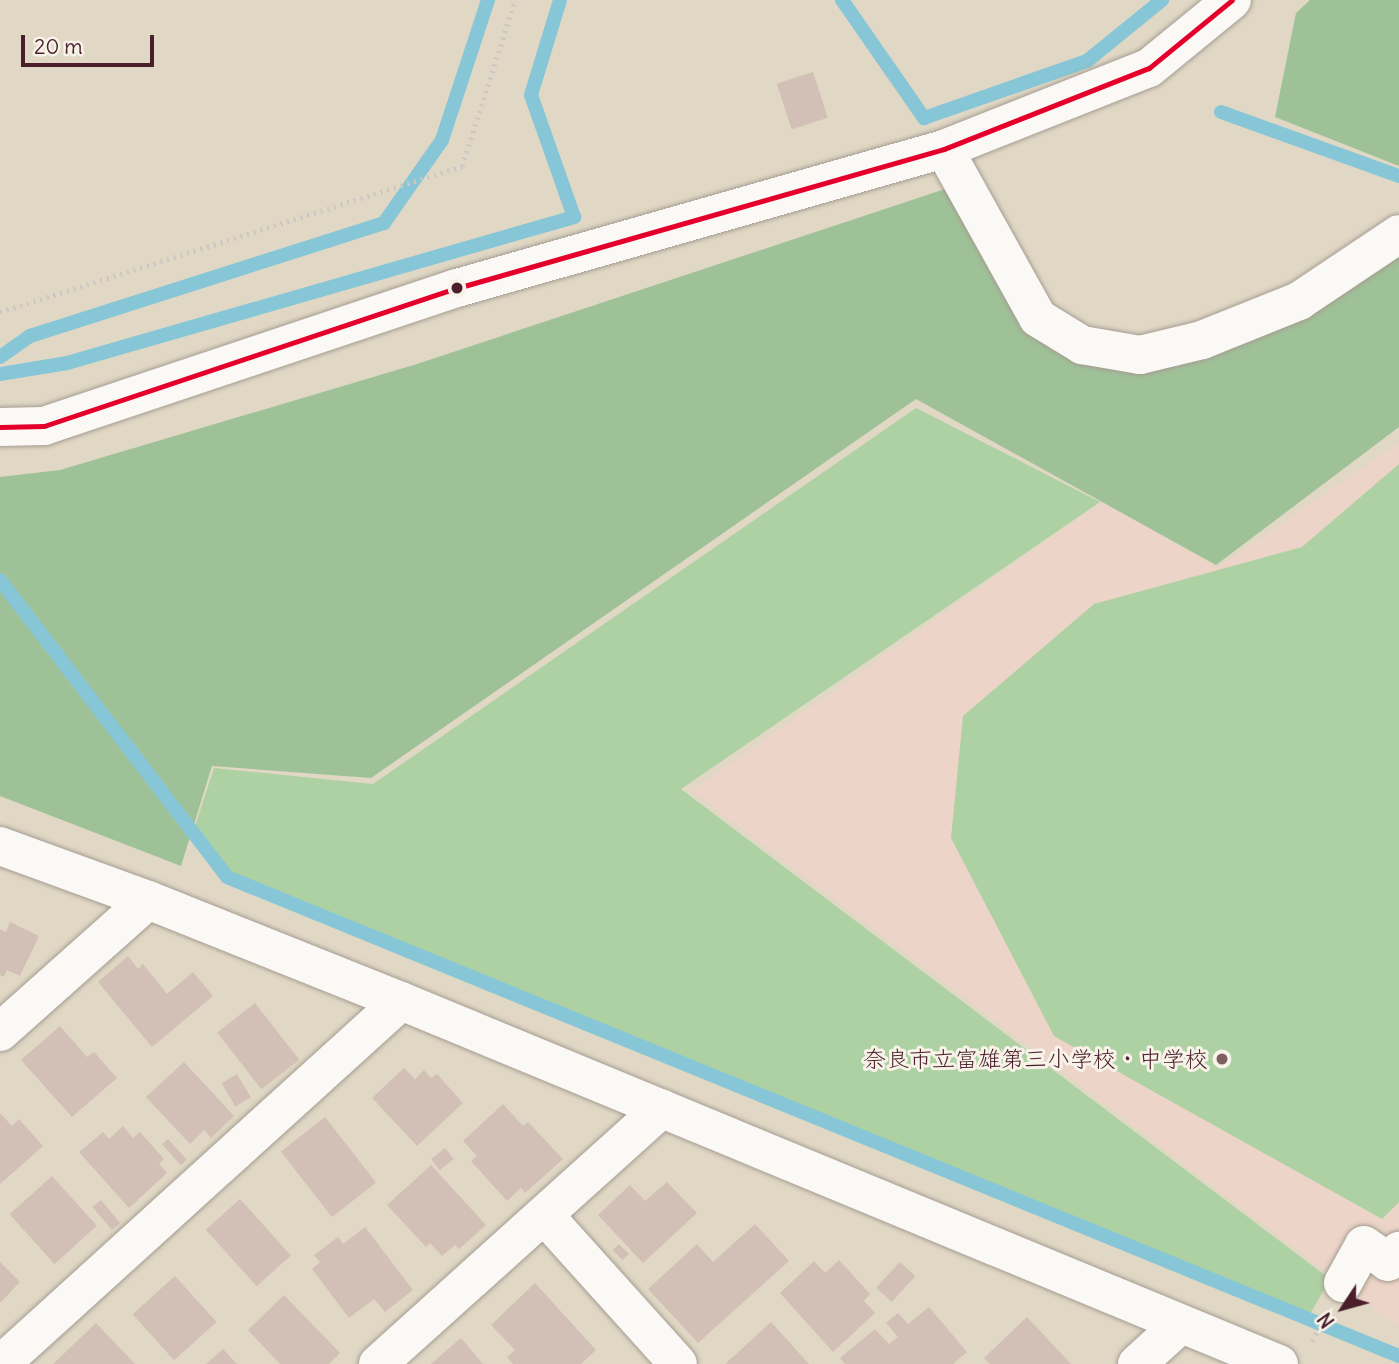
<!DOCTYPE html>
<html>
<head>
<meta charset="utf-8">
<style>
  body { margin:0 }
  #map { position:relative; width:1399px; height:1364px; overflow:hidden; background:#e0d8c5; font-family:Delius,"Klee One",sans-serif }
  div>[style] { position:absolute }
  .built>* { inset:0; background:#edd4c8 }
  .green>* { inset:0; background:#add1a3 }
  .forest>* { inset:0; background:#9fc198 }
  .stream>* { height:14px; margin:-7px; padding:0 7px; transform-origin:7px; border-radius:7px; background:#86c6d6 }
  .building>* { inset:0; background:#d2bfb5; transform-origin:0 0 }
  .path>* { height:4.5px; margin-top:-2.25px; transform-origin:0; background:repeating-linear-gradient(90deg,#ccc7c3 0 2px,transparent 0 7px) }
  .roads { filter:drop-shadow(0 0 2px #a69c92) drop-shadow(0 0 2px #a69c92) }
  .minor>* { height:38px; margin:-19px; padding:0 19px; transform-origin:19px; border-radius:19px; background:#faf9f6 }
  .bus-1>* { height:5px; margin:-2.5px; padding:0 2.5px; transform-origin:2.5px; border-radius:2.5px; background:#e4002b }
  .dots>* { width:19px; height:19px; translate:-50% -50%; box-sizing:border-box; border:4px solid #f7f3e8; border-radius:50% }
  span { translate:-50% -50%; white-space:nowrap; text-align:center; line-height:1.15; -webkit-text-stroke:6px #f7f3e8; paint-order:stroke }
  .poi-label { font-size:23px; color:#4a1f2b }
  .right { translate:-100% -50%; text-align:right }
  .north { position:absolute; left:1308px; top:1273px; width:70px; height:70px; -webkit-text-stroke:5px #f7f3e8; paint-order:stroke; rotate:234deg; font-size:19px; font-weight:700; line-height:28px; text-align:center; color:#4a1f2b }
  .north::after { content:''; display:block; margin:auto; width:24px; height:32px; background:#4a1f2b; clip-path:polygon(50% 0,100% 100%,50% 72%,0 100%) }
  .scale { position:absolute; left:21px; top:35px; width:133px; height:32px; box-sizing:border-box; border:4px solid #4a1f2b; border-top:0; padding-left:9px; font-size:21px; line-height:24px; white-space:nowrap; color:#4a1f2b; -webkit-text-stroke:5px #f7f3e8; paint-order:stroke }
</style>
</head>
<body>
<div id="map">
  <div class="built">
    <div style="clip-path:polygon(1399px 443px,1399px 1327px,692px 791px,1102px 502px,1217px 568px)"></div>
  </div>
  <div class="green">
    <div style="clip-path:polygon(916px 408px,1100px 502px,681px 789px,1330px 1279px,1309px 1316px,230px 874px,194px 829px,214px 768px,373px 784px)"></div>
    <div style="clip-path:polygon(1399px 464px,1399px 1202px,1382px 1219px,1054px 1036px,951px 838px,963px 716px,1094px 604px,1302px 547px)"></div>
  </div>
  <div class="forest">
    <div style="clip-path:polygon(1310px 0,1399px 0,1399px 166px,1275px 117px,1296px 13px)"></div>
    <div style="clip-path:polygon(948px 188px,1020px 319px,1052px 350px,1095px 366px,1399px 253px,1399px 427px,1216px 565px,916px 399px,371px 778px,212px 766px,181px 866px,0 796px,0 477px,60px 470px,417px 364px)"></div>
  </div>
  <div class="stream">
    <div style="left:842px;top:0;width:144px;rotate:55.2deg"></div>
    <div style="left:924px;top:118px;width:173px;rotate:-19.3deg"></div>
    <div style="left:1087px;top:61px;width:97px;rotate:-39.1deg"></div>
    <div style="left:1221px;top:112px;width:189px;rotate:19.8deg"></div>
    <div style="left:0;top:357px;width:37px;rotate:-35deg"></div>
    <div style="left:30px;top:336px;width:372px;rotate:-17.7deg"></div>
    <div style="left:384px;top:223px;width:101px;rotate:-55.1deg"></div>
    <div style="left:442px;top:140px;width:147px;rotate:-71.8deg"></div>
    <div style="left:0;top:374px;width:68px;rotate:-9.3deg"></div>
    <div style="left:67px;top:363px;width:528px;rotate:-16.06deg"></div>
    <div style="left:574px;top:217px;width:129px;rotate:-109.4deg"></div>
    <div style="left:531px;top:95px;width:99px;rotate:-73deg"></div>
    <div style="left:0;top:580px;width:374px;rotate:52.6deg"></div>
    <div style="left:227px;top:877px;width:1266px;rotate:22.23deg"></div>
  </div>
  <div class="building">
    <div style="left:813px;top:72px;width:48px;height:38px;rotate:72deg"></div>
    <div style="clip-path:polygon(10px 922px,39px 936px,20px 976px,7px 970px,4px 977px,0 975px,0 929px,6px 932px)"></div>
    <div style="clip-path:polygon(128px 956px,138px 969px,143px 964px,167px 994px,193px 972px,213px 996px,152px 1047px,98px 982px)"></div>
    <div style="left:255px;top:1003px;width:72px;height:48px;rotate:52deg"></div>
    <div style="clip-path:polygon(60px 1026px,87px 1057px,94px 1052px,117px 1078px,72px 1117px,21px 1060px)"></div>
    <div style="clip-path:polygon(184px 1062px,234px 1116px,211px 1138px,204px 1130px,190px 1144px,146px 1097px)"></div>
    <div style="clip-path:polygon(404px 1068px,415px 1079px,424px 1070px,431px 1078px,437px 1074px,463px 1103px,417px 1146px,372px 1098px)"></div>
    <div style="left:237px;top:1074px;width:27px;height:18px;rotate:59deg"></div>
    <div style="clip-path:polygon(503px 1104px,523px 1126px,528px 1122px,563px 1159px,525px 1193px,521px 1188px,507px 1201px,471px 1161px,477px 1156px,463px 1141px)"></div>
    <div style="clip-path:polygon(0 1113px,12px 1126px,19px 1119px,43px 1146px,0 1184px)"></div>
    <div style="left:325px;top:1117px;width:83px;height:56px;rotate:52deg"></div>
    <div style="clip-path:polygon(123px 1126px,133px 1138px,140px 1132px,164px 1159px,159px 1164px,167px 1173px,129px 1208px,79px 1152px,103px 1132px,109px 1139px)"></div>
    <div style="left:168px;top:1139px;width:28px;height:8px;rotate:48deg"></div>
    <div style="left:445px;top:1148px;width:14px;height:18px;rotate:51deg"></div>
    <div style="clip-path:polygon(431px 1165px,486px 1225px,459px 1249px,455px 1245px,442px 1256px,430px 1243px,426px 1247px,387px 1205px)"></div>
    <div style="left:52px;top:1176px;width:67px;height:57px;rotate:48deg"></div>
    <div style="clip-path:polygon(667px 1182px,697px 1213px,643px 1263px,598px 1215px,630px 1185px,645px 1201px)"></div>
    <div style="left:240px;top:1199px;width:76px;height:46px;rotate:48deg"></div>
    <div style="left:101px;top:1200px;width:30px;height:11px;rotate:50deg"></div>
    <div style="clip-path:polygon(755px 1224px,789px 1261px,698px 1343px,648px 1289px,697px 1244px,713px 1262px)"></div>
    <div style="clip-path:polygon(365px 1227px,413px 1290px,385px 1312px,374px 1299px,349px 1318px,312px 1269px,320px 1262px,314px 1255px,338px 1237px,343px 1244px)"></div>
    <div style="left:619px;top:1244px;width:14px;height:9px;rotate:45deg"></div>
    <div style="clip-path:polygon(839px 1260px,870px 1294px,864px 1301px,875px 1313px,833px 1352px,780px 1293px,814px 1261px,825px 1273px)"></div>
    <div style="clip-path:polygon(0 1262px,20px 1282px,0 1303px)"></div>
    <div style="left:900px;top:1262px;width:21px;height:35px;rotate:43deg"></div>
    <div style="left:175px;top:1276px;width:62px;height:57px;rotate:48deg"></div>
    <div style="clip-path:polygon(535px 1283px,596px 1350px,581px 1364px,513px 1364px,507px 1357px,515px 1350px,491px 1325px)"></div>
    <div style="clip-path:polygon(284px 1295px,340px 1353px,329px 1364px,280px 1364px,248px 1330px)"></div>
    <div style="clip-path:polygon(929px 1307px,967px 1352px,953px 1364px,845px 1364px,840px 1358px,875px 1329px,889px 1344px,898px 1337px,886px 1323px,898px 1313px,908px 1324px)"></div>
    <div style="clip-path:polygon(1027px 1317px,1071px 1364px,990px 1364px,984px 1358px)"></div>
    <div style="clip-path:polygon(771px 1322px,809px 1364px,727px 1364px,726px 1363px)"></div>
    <div style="clip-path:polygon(96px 1323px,135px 1364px,53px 1364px)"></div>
    <div style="clip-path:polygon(461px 1338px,483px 1364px,431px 1364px)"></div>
    <div style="clip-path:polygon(223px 1349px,237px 1364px,206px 1364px)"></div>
  </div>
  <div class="path">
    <div style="left:0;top:312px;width:485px;rotate:-17.5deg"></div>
    <div style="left:462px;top:166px;width:174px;rotate:-72.3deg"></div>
    <div style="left:1312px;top:1341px;width:26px;rotate:-62deg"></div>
  </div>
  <div class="roads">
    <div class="minor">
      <div style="left:944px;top:149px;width:193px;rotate:60.9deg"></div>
      <div style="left:1038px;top:318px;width:52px;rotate:31.5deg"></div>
      <div style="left:1082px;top:345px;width:59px;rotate:9.8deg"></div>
      <div style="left:1140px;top:355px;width:64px;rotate:-13.6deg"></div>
      <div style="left:1202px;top:340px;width:105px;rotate:-21.9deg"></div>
      <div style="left:1299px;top:301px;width:120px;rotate:-33.8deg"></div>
      <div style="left:0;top:427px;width:44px;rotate:-1.3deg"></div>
      <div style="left:44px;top:426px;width:435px;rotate:-18.5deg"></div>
      <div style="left:457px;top:288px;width:506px;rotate:-15.93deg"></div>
      <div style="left:944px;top:149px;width:220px;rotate:-21.6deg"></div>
      <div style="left:1149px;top:68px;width:107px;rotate:-39.3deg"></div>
      <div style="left:0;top:846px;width:158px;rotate:20deg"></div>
      <div style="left:148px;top:900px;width:272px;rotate:21.8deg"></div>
      <div style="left:401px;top:1001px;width:950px;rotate:22.46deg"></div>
      <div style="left:0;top:1032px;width:198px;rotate:-41.7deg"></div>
      <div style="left:544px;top:1215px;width:200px;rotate:48deg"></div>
      <div style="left:1343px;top:1283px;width:43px;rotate:-61.1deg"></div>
      <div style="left:1364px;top:1245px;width:29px;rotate:35deg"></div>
      <div style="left:1388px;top:1262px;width:16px;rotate:-45deg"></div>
      <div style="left:1px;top:1364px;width:540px;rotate:-42.22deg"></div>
      <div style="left:378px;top:1364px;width:382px;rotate:-42deg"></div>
      <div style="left:1137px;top:1364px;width:59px;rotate:-42.3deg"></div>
    </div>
  </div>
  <div class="bus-1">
    <div style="left:0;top:427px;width:44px;rotate:-1.3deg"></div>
    <div style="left:44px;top:426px;width:435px;rotate:-18.5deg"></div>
    <div style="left:457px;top:288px;width:506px;rotate:-15.93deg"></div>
    <div style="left:944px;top:149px;width:220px;rotate:-21.6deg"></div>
    <div style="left:1149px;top:68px;width:107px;rotate:-39.3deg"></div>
  </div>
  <div class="dots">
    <div style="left:457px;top:288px;background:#4a1f2b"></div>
    <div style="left:1222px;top:1059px;background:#7e6061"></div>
  </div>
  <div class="poi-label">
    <span class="right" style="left:1208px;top:1059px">奈良市立富雄第三小学校・中学校</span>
  </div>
  <div class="north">N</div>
  <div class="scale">20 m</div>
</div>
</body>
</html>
